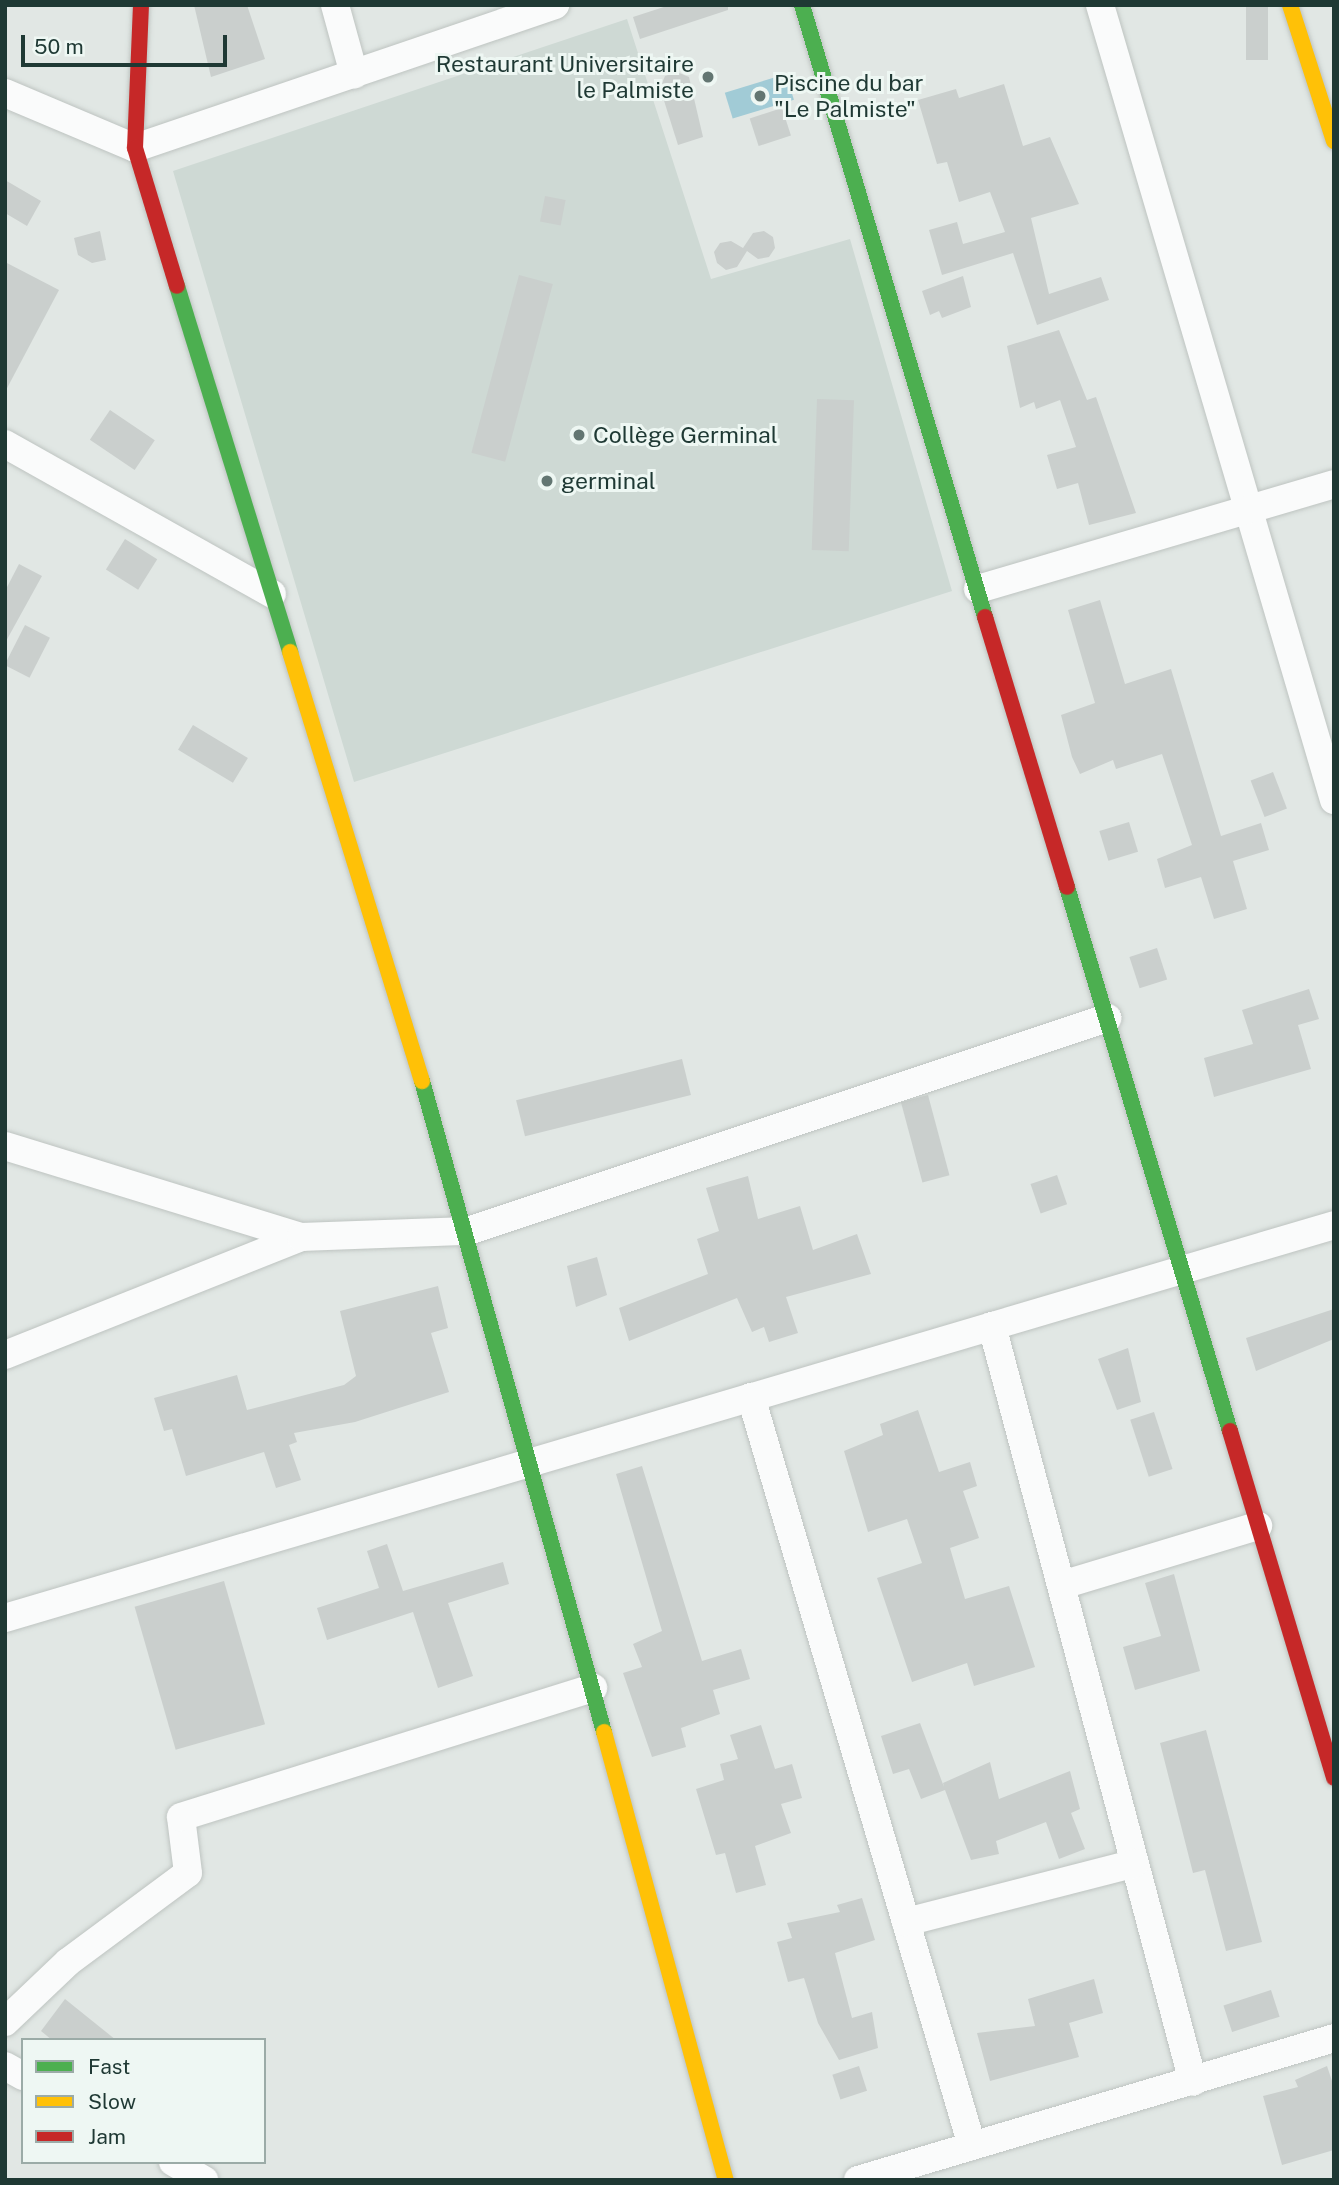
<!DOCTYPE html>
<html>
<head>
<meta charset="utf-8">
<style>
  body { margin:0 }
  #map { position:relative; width:1339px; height:2185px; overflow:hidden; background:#e1e7e4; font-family:"Public Sans",sans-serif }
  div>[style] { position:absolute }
  .built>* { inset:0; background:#ced9d4 }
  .water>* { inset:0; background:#a1cbd6; transform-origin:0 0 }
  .building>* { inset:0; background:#cacfcd; transform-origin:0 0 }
  .roads { filter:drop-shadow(0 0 2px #bec4c1) drop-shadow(0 0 2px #bec4c1) }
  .street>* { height:28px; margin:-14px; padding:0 14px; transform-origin:14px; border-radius:14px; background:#fafbfb }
  .fast>* { height:16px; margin:-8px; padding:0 8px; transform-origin:8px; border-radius:8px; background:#4caf50 }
  .slow>* { height:16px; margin:-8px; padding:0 8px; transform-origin:8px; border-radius:8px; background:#ffc107 }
  .jam>* { height:16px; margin:-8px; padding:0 8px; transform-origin:8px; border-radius:8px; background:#c62828 }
  .dots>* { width:19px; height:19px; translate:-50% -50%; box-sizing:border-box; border:4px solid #eef7f3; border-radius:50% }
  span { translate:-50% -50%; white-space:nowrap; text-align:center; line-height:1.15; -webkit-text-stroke:6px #eef7f3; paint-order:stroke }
  .poi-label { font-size:23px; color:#1f3934 }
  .right { translate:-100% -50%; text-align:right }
  .left { translate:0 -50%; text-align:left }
  .frame { position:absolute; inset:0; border:7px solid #1f3934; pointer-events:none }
  .legend { position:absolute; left:21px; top:2038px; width:245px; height:126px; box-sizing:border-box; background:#eef7f3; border:2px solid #9baba7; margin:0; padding:9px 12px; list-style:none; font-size:21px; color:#1f3934 }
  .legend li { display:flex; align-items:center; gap:14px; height:35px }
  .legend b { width:35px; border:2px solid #9baba7 }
  .scale { position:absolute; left:21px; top:35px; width:206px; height:32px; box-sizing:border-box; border:4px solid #1f3934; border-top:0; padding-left:9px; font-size:21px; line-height:24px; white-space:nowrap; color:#1f3934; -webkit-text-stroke:5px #eef7f3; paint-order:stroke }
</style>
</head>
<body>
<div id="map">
  <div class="built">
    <div style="clip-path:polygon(627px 19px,711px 279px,850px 239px,952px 591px,354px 782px,173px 171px)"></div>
  </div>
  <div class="water">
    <div style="left:786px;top:74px;width:27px;height:64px;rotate:73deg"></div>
  </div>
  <div class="building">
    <div style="clip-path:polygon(194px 5px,247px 5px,265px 59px,211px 77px)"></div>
    <div style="clip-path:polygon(670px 5px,728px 5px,728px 10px,640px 39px,633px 17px)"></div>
    <div style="left:1246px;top:5px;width:22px;height:55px"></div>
    <div style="clip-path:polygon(677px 72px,689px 77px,703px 137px,678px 145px,660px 88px,665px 76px)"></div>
    <div style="clip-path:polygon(1004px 84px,1023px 146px,1050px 137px,1079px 204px,1031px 218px,1049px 294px,1101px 277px,1109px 300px,1037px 325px,1013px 253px,942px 275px,929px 230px,957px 222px,963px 244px,1005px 232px,990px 192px,959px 202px,947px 162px,937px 164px,918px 100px,956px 89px,959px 98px)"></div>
    <div style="left:782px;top:108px;width:29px;height:34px;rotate:72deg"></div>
    <div style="clip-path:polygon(5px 180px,41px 201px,27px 226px,5px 213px)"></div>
    <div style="left:545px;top:196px;width:21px;height:26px;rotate:11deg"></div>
    <div style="clip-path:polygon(100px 231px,106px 260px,92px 263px,78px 255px,74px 238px)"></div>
    <div style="clip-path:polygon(764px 231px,773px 237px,775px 248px,769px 257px,758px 259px,747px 251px,737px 267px,726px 270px,717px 263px,714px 252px,720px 243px,731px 241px,743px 248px,753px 233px)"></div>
    <div style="clip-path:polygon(5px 262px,59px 290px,5px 392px)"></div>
    <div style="left:519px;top:275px;width:35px;height:184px;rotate:15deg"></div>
    <div style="clip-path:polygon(963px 276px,971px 307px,942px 318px,939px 311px,930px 315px,922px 291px)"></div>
    <div style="clip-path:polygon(1059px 330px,1087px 400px,1096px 397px,1136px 513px,1089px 525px,1078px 483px,1057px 489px,1047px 455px,1076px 447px,1060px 400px,1036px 409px,1034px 402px,1020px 408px,1007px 346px)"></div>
    <div style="left:817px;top:399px;width:37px;height:151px;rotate:2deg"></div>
    <div style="left:110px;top:410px;width:54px;height:36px;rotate:34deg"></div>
    <div style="left:125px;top:539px;width:38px;height:36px;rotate:32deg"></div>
    <div style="clip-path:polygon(19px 564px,42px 576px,5px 643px,5px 591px)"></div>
    <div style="clip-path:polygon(1100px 600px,1125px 684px,1171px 669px,1221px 836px,1261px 823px,1269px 850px,1233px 861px,1247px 909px,1214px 919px,1201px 877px,1165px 888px,1157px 859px,1192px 845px,1162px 754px,1116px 769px,1113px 760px,1080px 774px,1072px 757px,1061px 715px,1095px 703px,1068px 610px)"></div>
    <div style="left:25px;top:625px;width:28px;height:45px;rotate:27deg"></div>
    <div style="left:193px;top:725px;width:64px;height:29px;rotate:31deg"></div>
    <div style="left:1273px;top:772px;width:39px;height:24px;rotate:69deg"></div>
    <div style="left:1129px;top:822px;width:31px;height:31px;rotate:73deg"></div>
    <div style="left:1157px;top:948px;width:33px;height:29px;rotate:72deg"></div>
    <div style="clip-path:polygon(1309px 989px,1319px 1019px,1298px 1025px,1311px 1069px,1214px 1097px,1204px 1058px,1253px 1044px,1242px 1010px)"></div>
    <div style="left:682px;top:1059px;width:37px;height:171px;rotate:76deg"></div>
    <div style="left:928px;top:1095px;width:83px;height:28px;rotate:75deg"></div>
    <div style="left:1057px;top:1175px;width:31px;height:28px;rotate:71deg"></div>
    <div style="clip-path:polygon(748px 1176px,758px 1219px,800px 1206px,813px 1250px,857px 1234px,871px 1274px,786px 1297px,798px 1333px,769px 1342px,764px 1327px,752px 1332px,737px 1298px,629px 1341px,619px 1308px,708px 1274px,697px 1239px,719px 1231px,706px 1188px)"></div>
    <div style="clip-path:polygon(597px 1257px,607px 1295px,576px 1307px,567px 1266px)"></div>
    <div style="clip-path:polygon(438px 1286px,448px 1328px,431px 1333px,449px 1392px,355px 1422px,294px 1433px,297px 1442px,289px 1445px,301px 1480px,276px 1488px,264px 1452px,186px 1476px,172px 1429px,164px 1431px,154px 1398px,237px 1375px,247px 1410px,344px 1385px,356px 1376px,340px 1311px)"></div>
    <div style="clip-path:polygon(1334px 1309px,1334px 1339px,1256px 1371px,1246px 1338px)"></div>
    <div style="clip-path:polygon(1128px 1348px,1141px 1402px,1117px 1410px,1098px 1359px)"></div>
    <div style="clip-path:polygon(918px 1410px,939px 1472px,970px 1462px,977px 1486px,963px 1491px,979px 1538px,950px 1548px,965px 1599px,1009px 1586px,1035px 1667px,974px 1686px,967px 1663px,912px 1682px,877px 1578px,922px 1563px,907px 1519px,868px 1532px,844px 1451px,883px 1435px,880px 1424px)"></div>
    <div style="left:1154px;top:1412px;width:60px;height:25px;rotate:72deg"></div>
    <div style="clip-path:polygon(642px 1466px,702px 1661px,741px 1649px,750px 1679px,713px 1690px,720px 1714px,681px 1728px,686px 1747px,652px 1757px,623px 1673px,642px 1667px,633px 1644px,662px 1631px,616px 1474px)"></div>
    <div style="clip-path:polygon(387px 1544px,403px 1591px,503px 1562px,509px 1584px,448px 1603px,473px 1676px,438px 1688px,413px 1612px,327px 1640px,317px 1608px,379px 1588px,367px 1551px)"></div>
    <div style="clip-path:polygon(1174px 1574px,1200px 1671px,1135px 1690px,1123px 1647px,1161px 1636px,1145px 1583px)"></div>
    <div style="left:224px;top:1581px;width:149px;height:93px;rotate:74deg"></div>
    <div style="clip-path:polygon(920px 1723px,944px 1787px,943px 1783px,990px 1762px,999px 1799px,1070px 1771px,1080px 1809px,1071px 1813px,1085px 1849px,1059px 1859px,1046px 1822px,996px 1841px,999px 1854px,971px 1860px,945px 1790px,921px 1799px,909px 1769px,893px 1774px,881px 1736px)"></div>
    <div style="clip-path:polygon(761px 1725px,775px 1769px,792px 1764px,802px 1798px,781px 1804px,791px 1833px,755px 1846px,766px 1885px,736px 1893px,725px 1853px,716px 1855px,696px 1789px,724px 1780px,720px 1764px,738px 1759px,730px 1735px)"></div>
    <div style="clip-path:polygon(1206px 1730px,1262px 1942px,1226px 1951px,1205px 1870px,1193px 1873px,1160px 1743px)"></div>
    <div style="clip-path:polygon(862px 1898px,875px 1940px,835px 1953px,852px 2018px,872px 2012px,878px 2048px,839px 2060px,818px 2023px,804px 1978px,788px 1982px,777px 1942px,792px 1938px,787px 1923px,840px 1912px,837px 1905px)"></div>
    <div style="clip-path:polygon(1094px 1979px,1103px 2013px,1069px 2023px,1079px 2057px,990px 2081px,977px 2033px,1035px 2026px,1028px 1999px)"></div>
    <div style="left:1271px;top:1990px;width:28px;height:50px;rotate:72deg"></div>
    <div style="clip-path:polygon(65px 1999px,116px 2040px,52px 2040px,41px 2031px)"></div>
    <div style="left:859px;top:2066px;width:26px;height:28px;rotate:72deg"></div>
    <div style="clip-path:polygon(1327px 2066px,1334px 2087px,1334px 2150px,1282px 2165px,1263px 2096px,1298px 2087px,1295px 2080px)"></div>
  </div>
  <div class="roads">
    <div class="street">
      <div style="left:335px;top:5px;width:72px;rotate:74.6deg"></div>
      <div style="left:1100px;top:5px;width:829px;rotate:73.6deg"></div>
      <div style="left:5px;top:93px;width:141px;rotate:22.9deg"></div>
      <div style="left:135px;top:148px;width:444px;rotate:-18.8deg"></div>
      <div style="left:5px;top:444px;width:306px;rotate:29.3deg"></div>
      <div style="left:978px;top:589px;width:371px;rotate:-16.4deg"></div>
      <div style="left:5px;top:1146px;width:310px;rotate:17.1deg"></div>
      <div style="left:992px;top:1326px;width:782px;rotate:75.11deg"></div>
      <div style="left:5px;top:1355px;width:319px;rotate:-21.7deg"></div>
      <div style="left:301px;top:1237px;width:167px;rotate:-2.1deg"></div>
      <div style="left:468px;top:1231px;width:674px;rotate:-18.43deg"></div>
      <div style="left:751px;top:1397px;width:781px;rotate:73.56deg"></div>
      <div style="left:1062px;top:1585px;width:205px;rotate:-16.8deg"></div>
      <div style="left:5px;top:1618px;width:1386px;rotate:-16.47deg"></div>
      <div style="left:906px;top:1922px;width:236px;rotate:-14.4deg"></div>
      <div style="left:5px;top:2022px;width:87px;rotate:-43.6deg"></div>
      <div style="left:68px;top:1962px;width:149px;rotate:-36.6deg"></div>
      <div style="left:188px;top:1873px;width:56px;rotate:-97.1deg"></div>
      <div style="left:181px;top:1817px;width:432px;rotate:-17.4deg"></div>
      <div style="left:5px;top:2066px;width:21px;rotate:29deg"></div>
      <div style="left:173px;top:2162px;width:36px;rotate:30deg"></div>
      <div style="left:858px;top:2180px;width:497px;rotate:-16.6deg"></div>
    </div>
    <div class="fast">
      <div style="left:802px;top:5px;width:639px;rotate:73.35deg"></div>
      <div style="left:177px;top:286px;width:383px;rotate:72.8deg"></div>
      <div style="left:1067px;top:887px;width:568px;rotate:73.32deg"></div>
      <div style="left:422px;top:1081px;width:676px;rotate:74.38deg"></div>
    </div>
    <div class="slow">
      <div style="left:1290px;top:5px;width:143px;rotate:72.1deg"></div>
      <div style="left:290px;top:652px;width:449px;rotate:72.9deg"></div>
      <div style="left:604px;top:1732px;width:464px;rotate:74.8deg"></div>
    </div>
    <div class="jam">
      <div style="left:141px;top:5px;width:143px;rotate:92.4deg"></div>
      <div style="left:135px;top:148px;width:144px;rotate:73.1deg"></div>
      <div style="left:985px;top:617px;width:282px;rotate:73.1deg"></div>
      <div style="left:1230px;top:1431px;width:362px;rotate:73.3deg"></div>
    </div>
  </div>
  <div class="dots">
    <div style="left:708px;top:77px;background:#637672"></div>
    <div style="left:760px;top:96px;background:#637672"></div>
    <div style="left:579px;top:435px;background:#637672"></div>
    <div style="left:547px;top:481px;background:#637672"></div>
  </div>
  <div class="poi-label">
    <span class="right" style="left:694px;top:77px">Restaurant Universitaire<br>le Palmiste</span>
    <span class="left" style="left:774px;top:96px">Piscine du bar<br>"Le Palmiste"</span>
    <span class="left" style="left:593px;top:435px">Collège Germinal</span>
    <span class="left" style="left:561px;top:481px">germinal</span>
  </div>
  <div class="frame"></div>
  <ul class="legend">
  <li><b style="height:9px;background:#4caf50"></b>Fast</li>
  <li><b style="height:9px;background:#ffc107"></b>Slow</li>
  <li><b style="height:9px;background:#c62828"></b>Jam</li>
  </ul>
  <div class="scale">50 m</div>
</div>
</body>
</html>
